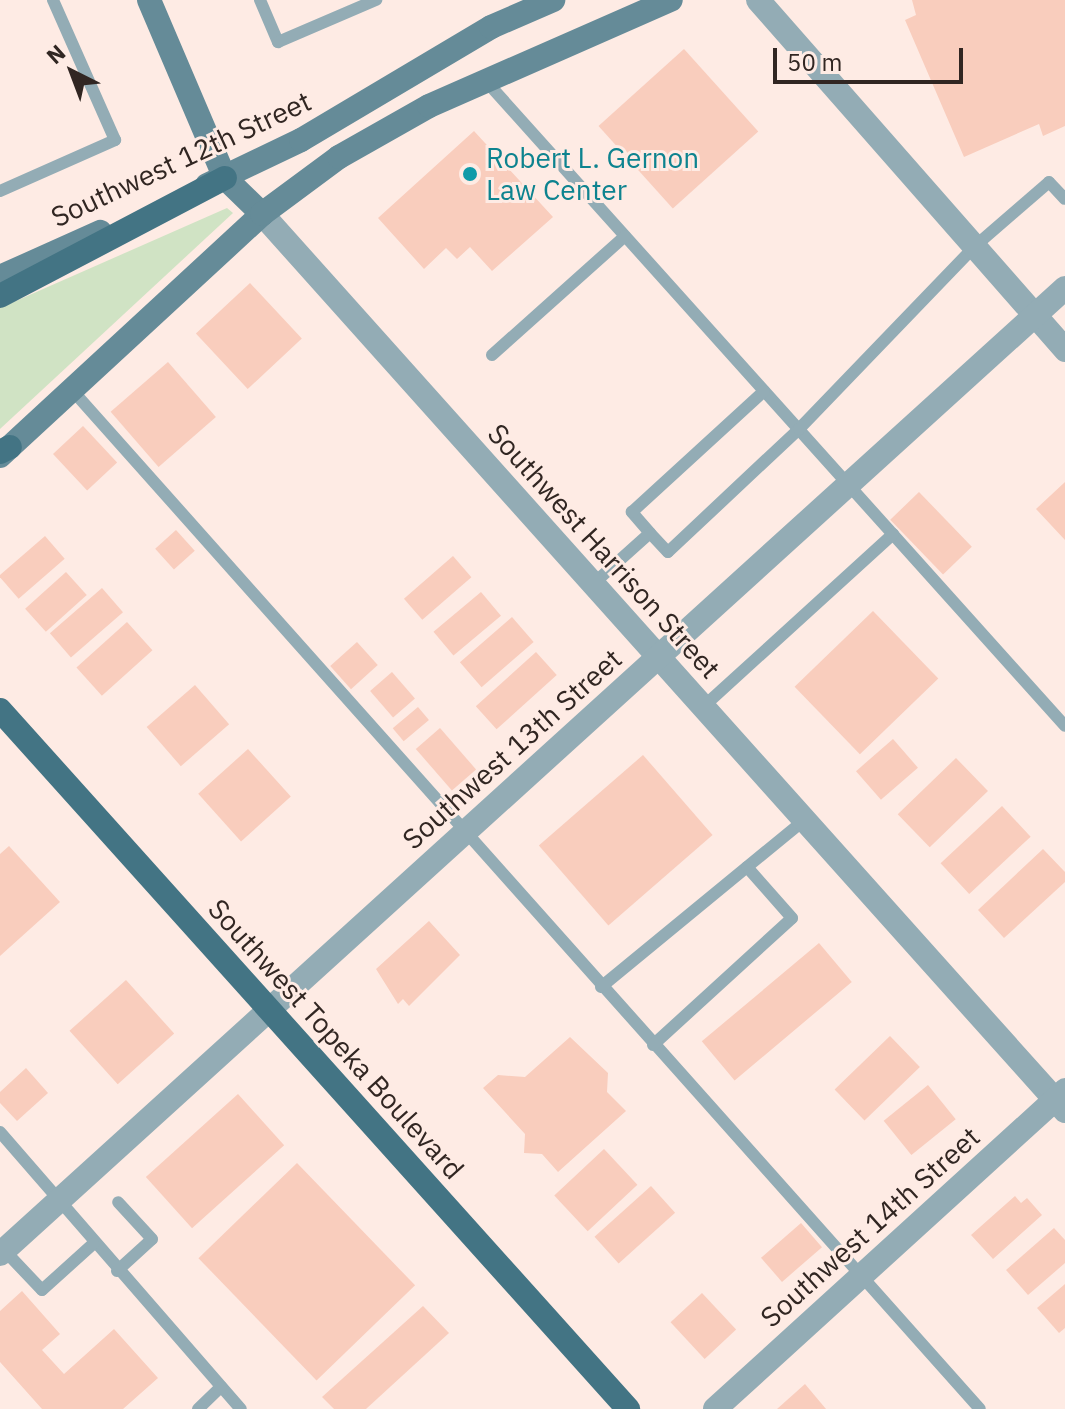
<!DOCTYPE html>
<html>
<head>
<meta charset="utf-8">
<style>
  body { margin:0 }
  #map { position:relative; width:1065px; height:1409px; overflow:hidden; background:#feebe4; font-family:"IBM Plex Sans",sans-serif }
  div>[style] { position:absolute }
  .green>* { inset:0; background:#d0e3c4 }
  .building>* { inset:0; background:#f9cdbd; transform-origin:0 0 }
  .lane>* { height:12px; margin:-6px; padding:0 6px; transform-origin:6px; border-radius:6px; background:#93acb5 }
  .street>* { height:24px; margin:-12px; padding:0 12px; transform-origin:12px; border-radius:12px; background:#93acb5 }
  .secondary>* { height:24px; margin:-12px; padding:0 12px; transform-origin:12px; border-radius:12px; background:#658b98 }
  .primary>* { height:24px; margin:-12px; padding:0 12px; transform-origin:12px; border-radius:12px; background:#437484 }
  .dots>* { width:22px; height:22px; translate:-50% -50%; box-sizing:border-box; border:4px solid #feebe4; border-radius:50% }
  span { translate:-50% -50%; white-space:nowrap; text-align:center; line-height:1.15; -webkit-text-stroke:6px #feebe4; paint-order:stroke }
  .culture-label { font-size:28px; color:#0d838f }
  .left { translate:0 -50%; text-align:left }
  .street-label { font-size:28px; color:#312622 }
  .north { position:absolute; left:32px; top:32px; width:80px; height:80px; -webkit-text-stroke:6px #feebe4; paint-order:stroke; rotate:318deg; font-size:22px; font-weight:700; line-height:32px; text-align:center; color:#312622 }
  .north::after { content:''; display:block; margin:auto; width:28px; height:36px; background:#312622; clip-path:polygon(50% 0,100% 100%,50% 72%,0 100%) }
  .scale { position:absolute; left:773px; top:48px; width:190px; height:36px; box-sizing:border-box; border:4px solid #312622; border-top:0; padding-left:10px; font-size:24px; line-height:28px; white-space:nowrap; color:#312622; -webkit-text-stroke:6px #feebe4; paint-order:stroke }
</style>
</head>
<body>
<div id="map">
  <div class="green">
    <div style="clip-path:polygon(227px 208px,233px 213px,0 429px,0 308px)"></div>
  </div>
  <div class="building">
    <div style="clip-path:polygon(912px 0,1065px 0,1065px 126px,1043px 136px,1039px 124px,964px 157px,905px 20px,916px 15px)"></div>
    <div style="left:684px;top:49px;width:111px;height:115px;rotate:48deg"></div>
    <div style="clip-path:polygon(474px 131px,553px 217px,492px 271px,470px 247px,457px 259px,446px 248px,424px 269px,378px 218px)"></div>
    <div style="left:250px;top:283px;width:76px;height:74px;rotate:47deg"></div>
    <div style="left:168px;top:362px;width:73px;height:76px;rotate:49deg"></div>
    <div style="left:83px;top:426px;width:50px;height:41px;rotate:47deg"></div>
    <div style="clip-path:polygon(1065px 482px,1065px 540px,1036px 509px)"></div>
    <div style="left:919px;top:492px;width:76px;height:40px;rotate:46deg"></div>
    <div style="left:176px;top:530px;width:28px;height:28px;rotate:48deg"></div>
    <div style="left:45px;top:536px;width:30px;height:61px;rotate:49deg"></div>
    <div style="left:453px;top:556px;width:28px;height:65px;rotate:49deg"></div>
    <div style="left:66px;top:572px;width:31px;height:55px;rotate:48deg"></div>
    <div style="left:102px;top:588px;width:32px;height:69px;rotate:49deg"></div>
    <div style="left:481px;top:592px;width:31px;height:62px;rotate:50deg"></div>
    <div style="left:873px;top:611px;width:94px;height:109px;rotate:46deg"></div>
    <div style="left:512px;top:617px;width:33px;height:69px;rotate:49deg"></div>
    <div style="left:127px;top:622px;width:38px;height:68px;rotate:48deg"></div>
    <div style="left:357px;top:642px;width:31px;height:36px;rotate:48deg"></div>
    <div style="left:536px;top:652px;width:31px;height:81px;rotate:48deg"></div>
    <div style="left:392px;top:672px;width:35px;height:29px;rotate:49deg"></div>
    <div style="left:195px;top:685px;width:52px;height:64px;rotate:49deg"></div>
    <div style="left:418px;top:707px;width:17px;height:33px;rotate:50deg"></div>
    <div style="left:440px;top:728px;width:55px;height:32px;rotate:49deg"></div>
    <div style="left:893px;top:739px;width:38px;height:49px;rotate:49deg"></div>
    <div style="left:248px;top:749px;width:64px;height:67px;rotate:48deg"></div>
    <div style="left:643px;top:755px;width:106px;height:138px;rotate:49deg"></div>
    <div style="left:956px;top:758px;width:46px;height:81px;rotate:46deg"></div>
    <div style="left:1002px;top:806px;width:42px;height:84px;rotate:47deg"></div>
    <div style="clip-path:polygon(9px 846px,60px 902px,0 956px,0 854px)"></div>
    <div style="clip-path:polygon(1043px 849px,1065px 872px,1065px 882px,1004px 938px,978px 910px)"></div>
    <div style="clip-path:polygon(429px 921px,460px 955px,409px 1006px,403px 999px,398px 1004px,376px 969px)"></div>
    <div style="left:819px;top:943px;width:51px;height:153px;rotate:50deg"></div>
    <div style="left:126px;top:980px;width:72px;height:76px;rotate:48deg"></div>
    <div style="left:890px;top:1036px;width:43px;height:77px;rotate:46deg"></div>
    <div style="clip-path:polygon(570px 1037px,608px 1073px,607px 1092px,626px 1111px,558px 1172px,542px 1154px,524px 1153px,525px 1134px,483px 1088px,498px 1075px,525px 1077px)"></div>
    <div style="clip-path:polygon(26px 1068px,48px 1093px,17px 1121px,0 1103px,0 1092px)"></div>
    <div style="left:928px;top:1085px;width:44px;height:57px;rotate:51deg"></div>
    <div style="left:238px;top:1094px;width:69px;height:124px;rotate:48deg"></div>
    <div style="left:604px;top:1149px;width:49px;height:68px;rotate:47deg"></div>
    <div style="left:297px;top:1163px;width:170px;height:137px;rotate:46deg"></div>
    <div style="left:651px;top:1186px;width:36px;height:76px;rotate:48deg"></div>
    <div style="clip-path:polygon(1015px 1196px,1021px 1203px,1027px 1198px,1042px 1215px,993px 1259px,971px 1235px)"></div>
    <div style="left:801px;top:1223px;width:32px;height:53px;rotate:49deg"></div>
    <div style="clip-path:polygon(1054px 1228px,1065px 1240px,1065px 1263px,1028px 1295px,1006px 1270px)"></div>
    <div style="clip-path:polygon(1065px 1284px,1065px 1328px,1059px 1333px,1037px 1308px)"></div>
    <div style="clip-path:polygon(22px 1291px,60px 1334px,42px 1350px,64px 1374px,114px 1329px,158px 1378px,123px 1409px,42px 1409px,0 1362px,0 1311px)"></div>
    <div style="left:702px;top:1293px;width:50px;height:43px;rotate:47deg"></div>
    <div style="clip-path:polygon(423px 1306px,449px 1333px,366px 1409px,334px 1409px,322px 1397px)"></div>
    <div style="clip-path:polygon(805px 1384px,826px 1409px,777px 1409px)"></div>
  </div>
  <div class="lane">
    <div style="left:260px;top:0;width:46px;rotate:66.8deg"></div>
    <div style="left:278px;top:42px;width:107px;rotate:-23.2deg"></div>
    <div style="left:485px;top:80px;width:868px;rotate:48.08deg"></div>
    <div style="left:0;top:191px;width:126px;rotate:-23.9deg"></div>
    <div style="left:115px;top:140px;width:153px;rotate:-113.9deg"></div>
    <div style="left:492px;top:355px;width:178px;rotate:-41.8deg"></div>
    <div style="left:73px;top:391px;width:1363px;rotate:48.3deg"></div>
    <div style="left:650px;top:533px;width:28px;rotate:-131deg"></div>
    <div style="left:632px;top:512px;width:179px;rotate:-42.5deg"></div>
    <div style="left:593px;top:584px;width:76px;rotate:-41.8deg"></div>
    <div style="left:650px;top:533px;width:26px;rotate:47deg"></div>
    <div style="left:668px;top:552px;width:180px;rotate:-43.2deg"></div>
    <div style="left:799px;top:429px;width:252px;rotate:-46.1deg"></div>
    <div style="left:974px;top:247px;width:99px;rotate:-40.9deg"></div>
    <div style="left:1049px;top:182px;width:23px;rotate:47deg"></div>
    <div style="left:703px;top:707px;width:257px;rotate:-42.3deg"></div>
    <div style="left:601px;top:987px;width:263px;rotate:-39.4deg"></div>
    <div style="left:653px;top:1045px;width:188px;rotate:-42.4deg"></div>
    <div style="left:792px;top:918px;width:68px;rotate:-131.4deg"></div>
    <div style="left:0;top:1132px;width:367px;rotate:49deg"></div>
    <div style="left:4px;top:1250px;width:55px;rotate:46.5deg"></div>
    <div style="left:42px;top:1290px;width:69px;rotate:-42deg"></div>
    <div style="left:117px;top:1271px;width:47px;rotate:-42.4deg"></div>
    <div style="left:152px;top:1239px;width:50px;rotate:-132.6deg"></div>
    <div style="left:198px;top:1409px;width:32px;rotate:-44deg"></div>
  </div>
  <div class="street">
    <div style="left:758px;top:0;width:466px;rotate:48.7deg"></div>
    <div style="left:262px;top:214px;width:1204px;rotate:48.16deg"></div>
    <div style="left:0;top:1254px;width:1438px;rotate:-42.21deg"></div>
    <div style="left:715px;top:1409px;width:474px;rotate:-42.3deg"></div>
  </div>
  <div class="secondary">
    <div style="left:149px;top:0;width:194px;rotate:66.9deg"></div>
    <div style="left:225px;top:178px;width:52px;rotate:44.2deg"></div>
    <div style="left:207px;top:185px;width:104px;rotate:-25.6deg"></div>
    <div style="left:301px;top:140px;width:221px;rotate:-30.7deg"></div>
    <div style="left:491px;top:27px;width:68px;rotate:-23.5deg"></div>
    <div style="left:0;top:277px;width:110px;rotate:-24.2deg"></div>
    <div style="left:0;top:456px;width:357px;rotate:-42.7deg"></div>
    <div style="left:262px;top:214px;width:96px;rotate:-36.5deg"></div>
    <div style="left:339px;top:157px;width:103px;rotate:-29.5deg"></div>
    <div style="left:429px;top:106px;width:264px;rotate:-23.7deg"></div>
  </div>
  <div class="primary">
    <div style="left:0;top:296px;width:254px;rotate:-27.7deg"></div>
    <div style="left:0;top:452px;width:11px;rotate:-27deg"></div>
    <div style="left:0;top:710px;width:940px;rotate:48.06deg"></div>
  </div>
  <div class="dots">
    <div style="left:470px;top:174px;background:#0f9aa8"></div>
  </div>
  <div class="culture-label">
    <span class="left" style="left:486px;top:174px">Robert L. Gernon<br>Law Center</span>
  </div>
  <div class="street-label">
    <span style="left:181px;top:159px;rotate:-25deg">Southwest 12th Street</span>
    <span style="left:604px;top:551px;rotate:48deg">Southwest Harrison Street</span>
    <span style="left:512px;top:749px;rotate:-42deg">Southwest 13th Street</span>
    <span style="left:336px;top:1039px;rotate:48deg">Southwest Topeka Boulevard</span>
    <span style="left:870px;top:1227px;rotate:-42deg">Southwest 14th Street</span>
  </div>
  <div class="north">N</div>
  <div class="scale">50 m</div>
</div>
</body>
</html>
